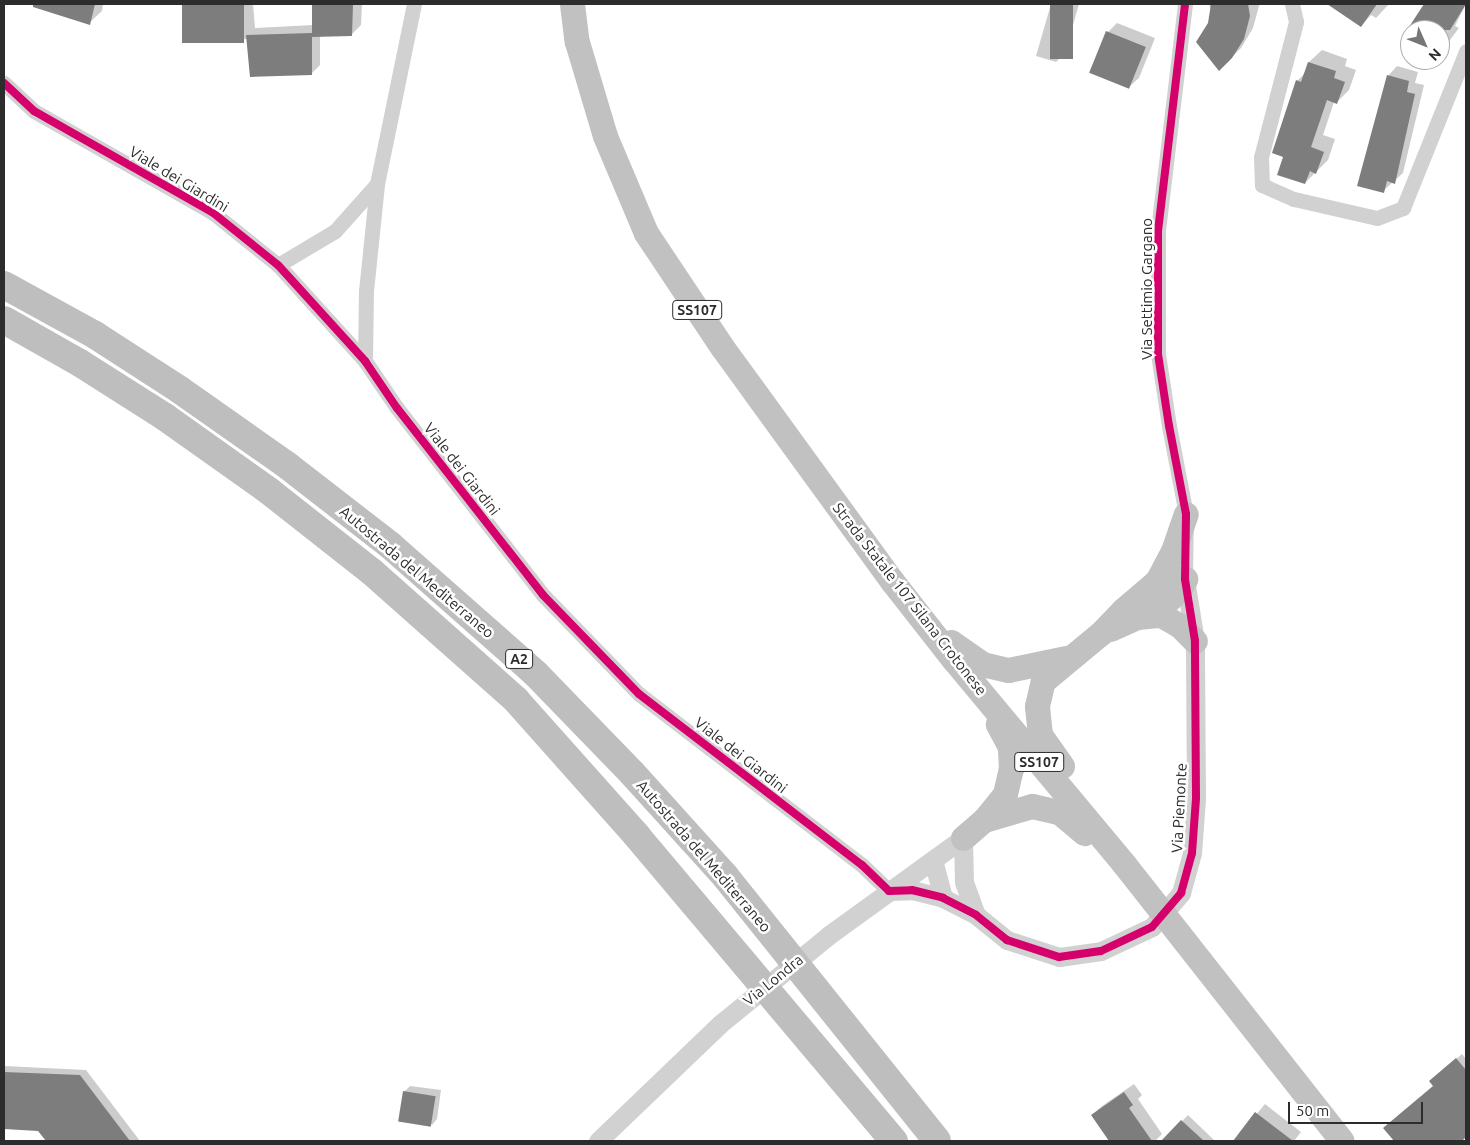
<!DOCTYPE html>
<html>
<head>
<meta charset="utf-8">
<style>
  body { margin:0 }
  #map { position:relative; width:1470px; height:1145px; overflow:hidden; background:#fff; font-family:Ubuntu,sans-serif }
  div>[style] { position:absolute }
  .shadow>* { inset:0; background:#0003 }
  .building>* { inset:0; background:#7d7d7d; transform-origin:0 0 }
  .minor>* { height:15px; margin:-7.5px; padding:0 7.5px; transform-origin:7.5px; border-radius:7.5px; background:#d1d1d1 }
  .tertiary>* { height:19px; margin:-9.5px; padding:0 9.5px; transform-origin:9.5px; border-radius:9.5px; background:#d1d1d1 }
  .trunk>* { height:25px; margin:-12.5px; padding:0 12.5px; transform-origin:12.5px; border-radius:12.5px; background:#c1c1c1 }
  .motorway>* { height:28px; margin:-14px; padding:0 14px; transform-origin:14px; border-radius:14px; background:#bebebe }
  .cycleway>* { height:8px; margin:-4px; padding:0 4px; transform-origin:4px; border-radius:4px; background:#d6006c }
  span { translate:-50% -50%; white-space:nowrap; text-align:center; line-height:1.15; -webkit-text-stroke:5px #fff; paint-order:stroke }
  .shield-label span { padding:1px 4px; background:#fff; border:1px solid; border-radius:4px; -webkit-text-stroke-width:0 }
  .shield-label { font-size:14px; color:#2c2c2c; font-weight:700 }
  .street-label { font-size:15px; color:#2c2c2c }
  .frame { position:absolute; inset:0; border:5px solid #2c2c2c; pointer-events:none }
  .north { position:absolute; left:1400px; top:20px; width:50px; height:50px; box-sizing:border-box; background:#fff; border:1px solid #ababab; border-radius:50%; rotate:134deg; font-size:14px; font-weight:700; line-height:20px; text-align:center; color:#2c2c2c }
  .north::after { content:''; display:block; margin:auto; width:18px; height:22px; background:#767676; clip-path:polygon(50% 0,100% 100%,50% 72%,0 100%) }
  .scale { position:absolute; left:1288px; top:1102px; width:135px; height:22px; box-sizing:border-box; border:2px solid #2c2c2c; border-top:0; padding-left:6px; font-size:15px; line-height:18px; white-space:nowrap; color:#2c2c2c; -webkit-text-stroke:4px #fff; paint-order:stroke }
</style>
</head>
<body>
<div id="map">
  <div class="shadow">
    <div style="clip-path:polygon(53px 4px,103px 4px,102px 11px,89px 23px,51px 12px)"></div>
    <div style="clip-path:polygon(183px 4px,253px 4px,255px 28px,313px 25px,313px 4px,362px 4px,361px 25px,351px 35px,320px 35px,320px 65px,311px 74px,248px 39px,182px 42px)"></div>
    <div style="clip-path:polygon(1051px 4px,1079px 4px,1065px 53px,1056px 62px,1036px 56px)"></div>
    <div style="clip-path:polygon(1209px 4px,1259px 4px,1259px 6px,1253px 28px,1241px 48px,1220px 69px,1209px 24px,1211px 10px)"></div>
    <div style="clip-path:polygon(1341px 4px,1389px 4px,1376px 18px,1371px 15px,1361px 26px,1337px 9px)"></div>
    <div style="clip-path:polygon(1425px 4px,1466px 4px,1455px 26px,1459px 28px,1440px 53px,1440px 30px,1410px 30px,1410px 51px,1400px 45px)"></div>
    <div style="clip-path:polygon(1117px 23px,1155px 38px,1139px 78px,1129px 87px,1108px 32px)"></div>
    <div style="clip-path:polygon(1322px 50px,1347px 59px,1345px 66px,1356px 70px,1349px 90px,1337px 102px,1334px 102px,1323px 135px,1335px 139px,1328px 160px,1305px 183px,1284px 157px,1297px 81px,1306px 72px,1309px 62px)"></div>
    <div style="clip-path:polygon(1397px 66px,1418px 72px,1415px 83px,1424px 85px,1403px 173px,1383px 191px,1388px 76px)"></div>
    <div style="clip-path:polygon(1462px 1054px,1466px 1059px,1466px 1136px,1460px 1141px,1396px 1141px,1385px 1128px,1434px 1086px,1436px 1076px)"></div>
    <div style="clip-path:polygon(4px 1066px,86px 1070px,140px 1141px,47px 1141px,39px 1130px,4px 1128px)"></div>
    <div style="clip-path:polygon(1134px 1084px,1142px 1095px,1138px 1099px,1162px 1134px,1155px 1141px,1110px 1141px,1092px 1115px,1102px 1106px)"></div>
    <div style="clip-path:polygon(410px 1086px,441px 1090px,437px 1119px,432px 1125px,404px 1092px)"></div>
    <div style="clip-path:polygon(1265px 1104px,1301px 1132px,1294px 1141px,1234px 1141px)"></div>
    <div style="clip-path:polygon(1188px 1115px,1214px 1140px,1212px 1141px,1163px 1141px)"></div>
  </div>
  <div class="building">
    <div style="clip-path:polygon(33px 4px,95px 4px,90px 25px,33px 7px)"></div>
    <div style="left:182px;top:4px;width:62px;height:39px"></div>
    <div style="clip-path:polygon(312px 4px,353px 4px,352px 36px,312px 37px,312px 34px,312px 75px,250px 77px,246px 35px,312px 33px)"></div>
    <div style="left:1050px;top:4px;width:23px;height:55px"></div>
    <div style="clip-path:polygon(1211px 4px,1248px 4px,1250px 16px,1244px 39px,1232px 58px,1219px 71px,1196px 42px,1208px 23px)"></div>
    <div style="clip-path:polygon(1327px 4px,1377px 4px,1361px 27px)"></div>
    <div style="clip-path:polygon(1424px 4px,1466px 4px,1450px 30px,1407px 30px)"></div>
    <div style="left:1106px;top:31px;width:43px;height:45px;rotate:22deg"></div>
    <div style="clip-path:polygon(1308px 62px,1336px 71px,1334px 78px,1345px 82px,1337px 104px,1327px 100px,1311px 147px,1324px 152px,1316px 174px,1310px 171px,1305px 184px,1277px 175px,1283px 157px,1272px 153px,1296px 80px,1301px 82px)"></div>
    <div style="clip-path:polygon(1387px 75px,1409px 81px,1407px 92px,1415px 94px,1395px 184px,1387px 181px,1384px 193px,1357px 186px)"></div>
    <div style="clip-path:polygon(1456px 1058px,1466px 1070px,1466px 1137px,1462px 1141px,1394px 1141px,1383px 1128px,1433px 1086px,1429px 1081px)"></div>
    <div style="clip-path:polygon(4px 1072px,80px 1075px,130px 1141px,46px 1141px,38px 1131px,4px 1129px)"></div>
    <div style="left:403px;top:1091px;width:33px;height:31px;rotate:9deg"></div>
    <div style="clip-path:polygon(1124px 1092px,1133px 1105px,1129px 1108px,1152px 1141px,1109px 1141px,1091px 1115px)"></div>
    <div style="clip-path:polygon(1255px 1112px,1293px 1141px,1233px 1141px)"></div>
    <div style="clip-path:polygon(1181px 1120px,1204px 1141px,1161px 1141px)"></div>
  </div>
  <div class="minor">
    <div style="left:1185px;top:4px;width:229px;rotate:96.8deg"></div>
    <div style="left:1158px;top:231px;width:123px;rotate:90deg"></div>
    <div style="left:1158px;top:354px;width:73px;rotate:81.3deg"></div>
    <div style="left:1169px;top:426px;width:90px;rotate:79.1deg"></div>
    <div style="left:1186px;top:514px;width:65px;rotate:90.9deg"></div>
    <div style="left:1292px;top:4px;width:18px;rotate:77deg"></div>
    <div style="left:1296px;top:22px;width:139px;rotate:104.5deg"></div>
    <div style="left:1261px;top:157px;width:28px;rotate:88deg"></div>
    <div style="left:1262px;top:185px;width:35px;rotate:24deg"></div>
    <div style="left:1294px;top:199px;width:85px;rotate:12.9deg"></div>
    <div style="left:1377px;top:218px;width:28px;rotate:-21deg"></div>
    <div style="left:1403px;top:208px;width:169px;rotate:-68.1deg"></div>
    <div style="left:4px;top:83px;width:41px;rotate:43deg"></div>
    <div style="left:34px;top:111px;width:205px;rotate:29.6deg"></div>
    <div style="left:212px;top:212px;width:85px;rotate:38.8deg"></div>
    <div style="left:278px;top:265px;width:130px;rotate:47.8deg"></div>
    <div style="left:365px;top:361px;width:57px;rotate:55.8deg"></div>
    <div style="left:397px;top:408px;width:237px;rotate:52deg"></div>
    <div style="left:543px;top:595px;width:138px;rotate:45.9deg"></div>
    <div style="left:639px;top:694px;width:281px;rotate:37.5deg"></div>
    <div style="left:862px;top:865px;width:37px;rotate:44deg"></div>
    <div style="left:278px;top:265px;width:66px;rotate:-30.8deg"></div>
    <div style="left:335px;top:231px;width:63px;rotate:-48.2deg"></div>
    <div style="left:365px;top:361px;width:70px;rotate:-89.2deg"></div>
    <div style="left:366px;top:291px;width:108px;rotate:-84.1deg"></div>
    <div style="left:377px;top:184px;width:184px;rotate:-78.4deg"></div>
  </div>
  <div class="tertiary">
    <div style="left:963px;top:838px;width:44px;rotate:88.7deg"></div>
    <div style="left:964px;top:882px;width:35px;rotate:70deg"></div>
    <div style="left:933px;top:860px;width:39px;rotate:75deg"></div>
    <div style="left:889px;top:891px;width:23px;rotate:-2deg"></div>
    <div style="left:912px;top:890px;width:32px;rotate:14deg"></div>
    <div style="left:943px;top:898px;width:37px;rotate:27deg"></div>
    <div style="left:976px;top:915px;width:40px;rotate:39deg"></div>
    <div style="left:1007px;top:940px;width:55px;rotate:18.1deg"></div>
    <div style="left:1059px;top:957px;width:42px;rotate:-8.1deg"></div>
    <div style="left:1101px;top:951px;width:56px;rotate:-25.2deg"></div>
    <div style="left:1152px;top:927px;width:45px;rotate:-49.5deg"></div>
    <div style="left:1181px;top:893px;width:41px;rotate:-74.6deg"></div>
    <div style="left:1192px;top:853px;width:55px;rotate:-85.8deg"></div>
    <div style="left:1196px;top:798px;width:157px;rotate:-90.4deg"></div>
    <div style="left:1195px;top:641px;width:63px;rotate:-99.2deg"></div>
    <div style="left:598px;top:1141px;width:169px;rotate:-43.8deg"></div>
    <div style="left:720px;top:1024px;width:141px;rotate:-39.2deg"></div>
    <div style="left:829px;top:935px;width:165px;rotate:-35.9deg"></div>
  </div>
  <div class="trunk">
    <div style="left:572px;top:4px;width:38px;rotate:83deg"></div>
    <div style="left:577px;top:42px;width:98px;rotate:73.4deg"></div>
    <div style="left:605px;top:136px;width:105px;rotate:67.1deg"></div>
    <div style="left:646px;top:233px;width:137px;rotate:56.3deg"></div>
    <div style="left:722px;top:347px;width:289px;rotate:54deg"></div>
    <div style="left:892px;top:581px;width:100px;rotate:51.9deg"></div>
    <div style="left:954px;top:660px;width:266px;rotate:50.2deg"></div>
    <div style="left:1124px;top:864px;width:352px;rotate:51.8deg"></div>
    <div style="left:1139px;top:616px;width:30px;rotate:-27deg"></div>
    <div style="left:1166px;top:602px;width:18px;rotate:-43deg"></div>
    <div style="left:1179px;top:590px;width:13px;rotate:-61deg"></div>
    <div style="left:1185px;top:579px;width:13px;rotate:-171deg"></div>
    <div style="left:1172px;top:577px;width:16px;rotate:165deg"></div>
    <div style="left:1110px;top:629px;width:30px;rotate:-24deg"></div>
    <div style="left:1137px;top:617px;width:24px;rotate:-5deg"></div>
    <div style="left:1161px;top:615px;width:22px;rotate:30deg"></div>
    <div style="left:1180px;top:626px;width:21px;rotate:45deg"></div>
    <div style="left:951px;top:642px;width:38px;rotate:35deg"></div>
    <div style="left:982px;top:664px;width:27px;rotate:13deg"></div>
    <div style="left:1008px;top:670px;width:59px;rotate:-11.7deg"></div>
    <div style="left:1062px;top:766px;width:38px;rotate:-125deg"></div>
    <div style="left:1040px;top:735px;width:29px;rotate:-96deg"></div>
    <div style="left:1037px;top:706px;width:26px;rotate:-77deg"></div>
    <div style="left:1043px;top:681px;width:75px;rotate:-39.6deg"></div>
    <div style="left:1101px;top:633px;width:32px;rotate:-46deg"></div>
    <div style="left:1123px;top:610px;width:45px;rotate:-40.5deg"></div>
    <div style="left:1157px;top:581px;width:34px;rotate:-62deg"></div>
    <div style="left:1173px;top:551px;width:39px;rotate:-71deg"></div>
    <div style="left:984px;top:820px;width:50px;rotate:-16.3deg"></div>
    <div style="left:1032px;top:806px;width:28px;rotate:13deg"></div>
    <div style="left:1059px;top:812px;width:33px;rotate:40deg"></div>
    <div style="left:963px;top:838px;width:28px;rotate:-41deg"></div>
    <div style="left:984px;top:820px;width:33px;rotate:-51deg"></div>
    <div style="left:1005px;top:794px;width:26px;rotate:-77deg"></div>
    <div style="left:1011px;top:769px;width:22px;rotate:-93deg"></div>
    <div style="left:1010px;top:747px;width:26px;rotate:-118deg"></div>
  </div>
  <div class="motorway">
    <div style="left:4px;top:285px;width:104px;rotate:28.8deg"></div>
    <div style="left:95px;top:335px;width:101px;rotate:32.9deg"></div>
    <div style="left:180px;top:390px;width:132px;rotate:35.1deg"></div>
    <div style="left:288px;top:466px;width:130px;rotate:37.8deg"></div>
    <div style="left:391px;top:546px;width:193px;rotate:41.4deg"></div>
    <div style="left:536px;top:674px;width:138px;rotate:45.9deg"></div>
    <div style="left:632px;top:773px;width:139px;rotate:47.9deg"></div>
    <div style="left:725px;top:876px;width:339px;rotate:51.3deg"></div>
    <div style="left:4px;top:320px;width:87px;rotate:29.5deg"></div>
    <div style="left:80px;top:363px;width:101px;rotate:32.4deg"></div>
    <div style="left:165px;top:417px;width:128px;rotate:35.4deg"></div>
    <div style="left:269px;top:491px;width:131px;rotate:38.2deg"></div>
    <div style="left:372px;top:572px;width:193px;rotate:41.6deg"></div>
    <div style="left:516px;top:700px;width:182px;rotate:48.3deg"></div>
    <div style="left:637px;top:836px;width:399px;rotate:49.9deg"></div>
  </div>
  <div class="cycleway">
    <div style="left:4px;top:83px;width:41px;rotate:43deg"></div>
    <div style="left:34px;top:111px;width:205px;rotate:29.6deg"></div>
    <div style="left:212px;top:212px;width:85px;rotate:38.8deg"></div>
    <div style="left:278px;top:265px;width:130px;rotate:47.8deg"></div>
    <div style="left:365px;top:361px;width:57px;rotate:55.8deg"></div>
    <div style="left:397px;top:408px;width:237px;rotate:52deg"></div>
    <div style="left:543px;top:595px;width:138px;rotate:45.9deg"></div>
    <div style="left:639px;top:694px;width:281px;rotate:37.5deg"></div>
    <div style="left:862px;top:865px;width:37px;rotate:44deg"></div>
    <div style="left:889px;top:891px;width:23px;rotate:-2deg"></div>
    <div style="left:912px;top:890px;width:32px;rotate:14deg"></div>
    <div style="left:943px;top:898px;width:37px;rotate:27deg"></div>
    <div style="left:976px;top:915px;width:40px;rotate:39deg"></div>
    <div style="left:1007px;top:940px;width:55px;rotate:18.1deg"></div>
    <div style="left:1059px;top:957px;width:42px;rotate:-8.1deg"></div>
    <div style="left:1101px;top:951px;width:56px;rotate:-25.2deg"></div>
    <div style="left:1152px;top:927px;width:45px;rotate:-49.5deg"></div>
    <div style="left:1181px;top:893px;width:41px;rotate:-74.6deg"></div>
    <div style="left:1192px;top:853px;width:55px;rotate:-85.8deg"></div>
    <div style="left:1196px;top:798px;width:157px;rotate:-90.4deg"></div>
    <div style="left:1195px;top:641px;width:63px;rotate:-99.2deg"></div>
    <div style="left:1185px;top:579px;width:65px;rotate:-89.1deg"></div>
    <div style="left:1186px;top:514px;width:90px;rotate:-100.9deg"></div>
    <div style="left:1169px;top:426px;width:73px;rotate:-98.7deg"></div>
    <div style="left:1158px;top:354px;width:123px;rotate:-90deg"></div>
    <div style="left:1158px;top:231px;width:229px;rotate:-83.2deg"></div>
  </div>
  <div class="shield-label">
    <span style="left:697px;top:310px">SS107</span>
    <span style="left:519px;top:659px">A2</span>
    <span style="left:1039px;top:762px">SS107</span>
  </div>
  <div class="street-label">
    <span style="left:179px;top:179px;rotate:31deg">Viale dei Giardini</span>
    <span style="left:1147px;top:289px;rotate:-90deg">Via Settimio Gargano</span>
    <span style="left:462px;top:469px;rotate:52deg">Viale dei Giardini</span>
    <span style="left:417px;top:572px;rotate:40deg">Autostrada del Mediterraneo</span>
    <span style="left:910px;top:599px;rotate:52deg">Strada Statale 107 Silana Crotonese</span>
    <span style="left:741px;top:755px;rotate:38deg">Viale dei Giardini</span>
    <span style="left:1179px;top:808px;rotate:-87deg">Via Piemonte</span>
    <span style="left:704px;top:856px;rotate:49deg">Autostrada del Mediterraneo</span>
    <span style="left:773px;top:980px;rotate:-39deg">Via Londra</span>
  </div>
  <div class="frame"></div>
  <div class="north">N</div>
  <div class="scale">50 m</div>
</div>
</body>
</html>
